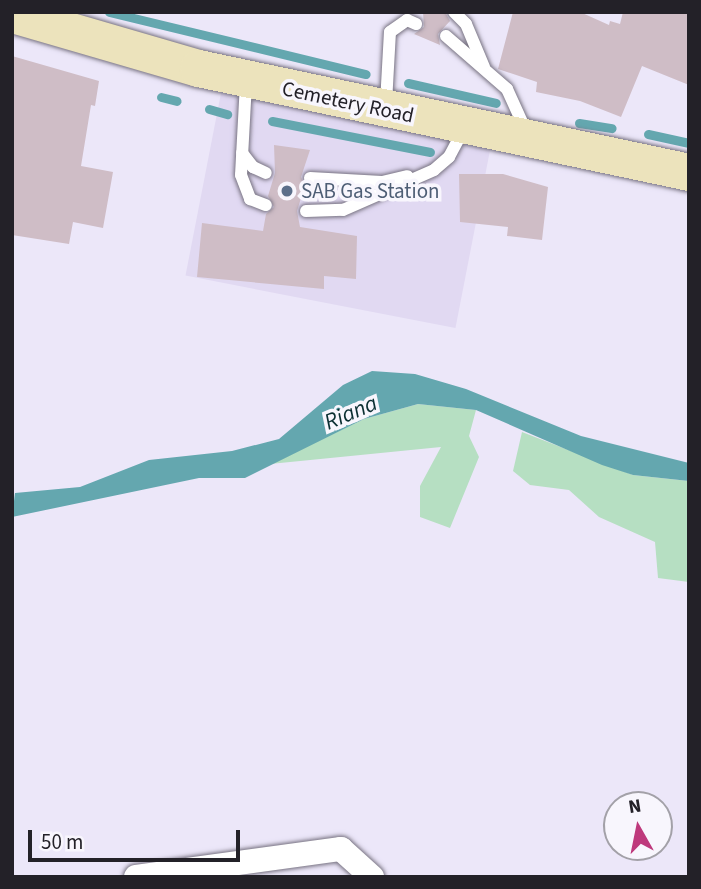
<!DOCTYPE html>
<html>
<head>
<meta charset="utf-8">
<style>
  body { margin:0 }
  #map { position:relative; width:701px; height:889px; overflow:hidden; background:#ece7f9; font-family:"Source Sans 3",sans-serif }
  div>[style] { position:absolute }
  .built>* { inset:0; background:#e1d9f2; transform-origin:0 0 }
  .green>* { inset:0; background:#b6dfc2 }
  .water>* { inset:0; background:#64a7af }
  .stream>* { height:9px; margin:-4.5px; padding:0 4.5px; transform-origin:4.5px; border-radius:4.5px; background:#64a7af }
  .building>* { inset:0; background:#cfbdc6 }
  .roads { filter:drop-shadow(0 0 2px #787382) drop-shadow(0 0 2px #787382) }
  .lane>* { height:12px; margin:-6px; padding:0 6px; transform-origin:6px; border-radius:6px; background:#fff }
  .street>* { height:24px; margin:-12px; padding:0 12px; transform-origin:12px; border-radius:12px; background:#fff }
  .secondary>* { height:37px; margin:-18.5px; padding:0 18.5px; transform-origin:18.5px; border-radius:18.5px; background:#ece3bc }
  .dots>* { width:19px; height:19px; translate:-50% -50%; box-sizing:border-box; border:4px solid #f8f6fd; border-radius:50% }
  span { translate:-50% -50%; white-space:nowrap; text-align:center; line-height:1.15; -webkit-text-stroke:7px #f8f6fd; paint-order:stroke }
  .street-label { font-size:21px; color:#232128 }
  .service-label { font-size:21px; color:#4e5e75 }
  .left { translate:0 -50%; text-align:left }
  .water-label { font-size:23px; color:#0b2f32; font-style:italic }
  .frame { position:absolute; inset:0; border:14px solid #232128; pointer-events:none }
  .north { position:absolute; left:603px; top:791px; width:70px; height:70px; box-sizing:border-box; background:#f8f6fd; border:2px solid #a3a1a8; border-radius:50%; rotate:351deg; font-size:19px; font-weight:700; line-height:28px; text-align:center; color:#232128 }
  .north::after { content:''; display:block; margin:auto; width:24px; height:32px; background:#be397c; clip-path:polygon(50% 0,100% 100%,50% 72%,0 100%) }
  .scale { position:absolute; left:28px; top:830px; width:212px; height:32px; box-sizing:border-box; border:4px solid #232128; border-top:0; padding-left:9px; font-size:21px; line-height:24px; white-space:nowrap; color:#232128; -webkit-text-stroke:5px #f8f6fd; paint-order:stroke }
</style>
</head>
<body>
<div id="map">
  <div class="built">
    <div style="left:221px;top:93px;width:275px;height:186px;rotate:11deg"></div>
  </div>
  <div class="green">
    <div style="clip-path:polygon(418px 404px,476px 410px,469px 436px,479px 457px,450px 528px,420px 517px,420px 486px,441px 447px,270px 464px,364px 419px)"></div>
    <div style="clip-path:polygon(522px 432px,633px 475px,689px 481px,689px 582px,658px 578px,655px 542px,599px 517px,569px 490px,530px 485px,513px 471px)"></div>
  </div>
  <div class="water">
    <div style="clip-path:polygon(372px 371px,415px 374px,466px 389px,581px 436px,689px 463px,689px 481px,633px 475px,602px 465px,476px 410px,418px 404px,364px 419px,245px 478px,199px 478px,12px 517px,15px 493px,80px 487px,149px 460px,232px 451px,279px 439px,343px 385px)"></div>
  </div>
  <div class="stream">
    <div style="left:109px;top:12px;width:264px;rotate:13.6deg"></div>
    <div style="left:408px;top:83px;width:90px;rotate:12.8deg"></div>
    <div style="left:161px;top:97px;width:16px;rotate:14deg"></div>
    <div style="left:209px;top:109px;width:19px;rotate:16deg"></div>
    <div style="left:272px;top:121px;width:161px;rotate:11.1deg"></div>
    <div style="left:579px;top:123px;width:33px;rotate:9deg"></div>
    <div style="left:648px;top:134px;width:42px;rotate:12.4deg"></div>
  </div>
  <div class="building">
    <div style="clip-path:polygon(423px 12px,445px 12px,450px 21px,438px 34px,440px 45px,414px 34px,424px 27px)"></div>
    <div style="clip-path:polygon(513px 12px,580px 12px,609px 25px,610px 21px,620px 24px,623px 12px,689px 12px,689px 85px,642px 66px,621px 117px,580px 101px,536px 92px,537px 82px,498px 69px)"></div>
    <div style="clip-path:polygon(12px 56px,99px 81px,95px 106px,91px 105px,81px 166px,113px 172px,103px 228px,73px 222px,69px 244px,12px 235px)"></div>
    <div style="clip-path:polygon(274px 145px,310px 150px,301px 177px,305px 185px,297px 211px,300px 227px,357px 236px,356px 279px,324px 276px,324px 289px,197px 277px,202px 223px,263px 231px,266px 214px,274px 207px,268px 196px,275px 173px)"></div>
    <div style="clip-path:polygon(459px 174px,503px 174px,548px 187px,542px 240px,507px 236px,508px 227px,460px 222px)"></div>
  </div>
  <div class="roads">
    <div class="lane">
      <div style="left:454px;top:12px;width:17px;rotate:45deg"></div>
      <div style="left:466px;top:24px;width:47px;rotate:67.3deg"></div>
      <div style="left:446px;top:36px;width:81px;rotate:41deg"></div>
      <div style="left:507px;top:89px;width:48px;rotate:65.6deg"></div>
      <div style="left:246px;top:83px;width:92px;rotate:93.1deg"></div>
      <div style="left:241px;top:175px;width:26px;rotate:69deg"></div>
      <div style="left:250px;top:199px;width:17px;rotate:21deg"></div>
      <div style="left:386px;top:103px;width:71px;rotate:-86.8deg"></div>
      <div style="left:390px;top:32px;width:21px;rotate:-35deg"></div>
      <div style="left:407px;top:20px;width:10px;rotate:24deg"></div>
      <div style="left:242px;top:153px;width:18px;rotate:52deg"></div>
      <div style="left:253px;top:167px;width:14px;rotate:25deg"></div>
      <div style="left:310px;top:178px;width:72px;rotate:3.2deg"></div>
      <div style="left:382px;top:182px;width:26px;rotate:-13deg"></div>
      <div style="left:306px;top:211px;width:37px;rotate:-2deg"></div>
      <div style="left:343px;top:210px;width:99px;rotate:-23.7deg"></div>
      <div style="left:434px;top:170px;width:20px;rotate:-41deg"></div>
      <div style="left:449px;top:157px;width:32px;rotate:-62deg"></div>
    </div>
    <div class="street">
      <div style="left:136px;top:877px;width:207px;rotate:-7.8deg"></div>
      <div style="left:341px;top:849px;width:42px;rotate:42.1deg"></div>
    </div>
    <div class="secondary">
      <div style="left:12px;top:14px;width:194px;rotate:16.2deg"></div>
      <div style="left:198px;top:68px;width:502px;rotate:11.96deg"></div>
    </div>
  </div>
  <div class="dots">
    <div style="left:287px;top:191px;background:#5c6f8a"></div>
  </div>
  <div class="street-label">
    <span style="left:348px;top:102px;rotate:12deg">Cemetery Road</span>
  </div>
  <div class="service-label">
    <span class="left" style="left:301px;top:191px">SAB Gas Station</span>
  </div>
  <div class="water-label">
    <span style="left:351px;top:413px;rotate:-23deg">Riana</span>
  </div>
  <div class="frame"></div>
  <div class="north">N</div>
  <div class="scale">50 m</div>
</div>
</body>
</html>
